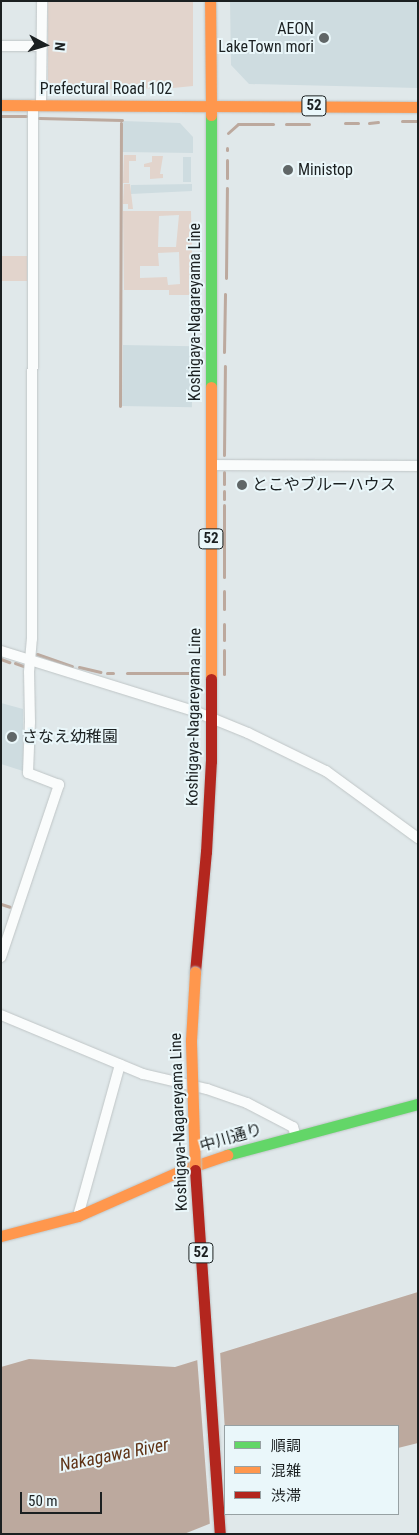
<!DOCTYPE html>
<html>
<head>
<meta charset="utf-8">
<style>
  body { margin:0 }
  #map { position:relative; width:419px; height:1535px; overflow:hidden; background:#e0e8ea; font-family:"Roboto Condensed","Noto Sans JP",sans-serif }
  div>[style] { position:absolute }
  .built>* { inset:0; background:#cedce0; transform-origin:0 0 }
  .green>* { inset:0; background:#e2d4cc; transform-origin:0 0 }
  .water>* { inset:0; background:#bca99e }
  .pier>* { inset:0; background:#e0e8ea }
  .stream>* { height:3px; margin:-1.5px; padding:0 1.5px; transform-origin:1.5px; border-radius:1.5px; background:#bca99e }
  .roads { filter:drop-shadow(0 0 1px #bfc5c6) drop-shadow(0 0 1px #bfc5c6) }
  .street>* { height:10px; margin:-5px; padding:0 5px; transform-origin:5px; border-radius:5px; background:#fafcfc }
  .fast>* { height:11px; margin:-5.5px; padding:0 5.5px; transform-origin:5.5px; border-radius:5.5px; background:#63d668 }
  .slow>* { height:11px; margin:-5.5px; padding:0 5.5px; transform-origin:5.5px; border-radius:5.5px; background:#ff974d }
  .jam>* { height:11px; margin:-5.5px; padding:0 5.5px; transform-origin:5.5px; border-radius:5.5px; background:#b3261e }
  .bridges { filter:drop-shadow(0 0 1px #bfc5c6) drop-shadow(0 0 1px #bfc5c6) }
  .slow-bridge>* { height:11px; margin:-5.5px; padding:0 5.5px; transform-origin:5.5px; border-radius:5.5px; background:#ff974d }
  .jam-bridge>* { height:11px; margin:-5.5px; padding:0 5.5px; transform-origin:5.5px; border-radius:5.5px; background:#b3261e }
  .dots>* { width:14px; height:14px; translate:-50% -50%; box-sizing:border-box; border:2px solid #eaf7fa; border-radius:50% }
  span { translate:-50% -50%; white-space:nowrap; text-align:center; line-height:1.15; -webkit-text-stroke:4px #eaf7fa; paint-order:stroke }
  .shield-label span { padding:1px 4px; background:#eaf7fa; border:1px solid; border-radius:4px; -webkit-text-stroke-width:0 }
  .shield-label { font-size:15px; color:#1b2021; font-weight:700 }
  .poi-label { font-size:16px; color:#1b2021 }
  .right { translate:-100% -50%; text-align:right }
  .left { translate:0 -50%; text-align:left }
  .street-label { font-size:16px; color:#1b2021 }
  .water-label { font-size:18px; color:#603417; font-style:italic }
  .frame { position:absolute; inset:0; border:2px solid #1b2021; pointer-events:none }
  .legend { position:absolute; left:224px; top:1425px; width:175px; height:90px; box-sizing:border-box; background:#eaf7fa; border:1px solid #97a1a3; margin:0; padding:6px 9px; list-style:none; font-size:15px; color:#1b2021 }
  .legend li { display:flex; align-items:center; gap:10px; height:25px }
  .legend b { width:25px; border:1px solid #97a1a3 }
  .north { position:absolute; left:20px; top:20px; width:50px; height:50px; -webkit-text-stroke:4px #eaf7fa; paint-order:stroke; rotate:96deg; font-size:14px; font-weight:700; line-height:20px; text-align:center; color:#1b2021 }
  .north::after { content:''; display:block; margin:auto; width:18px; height:22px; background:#1b2021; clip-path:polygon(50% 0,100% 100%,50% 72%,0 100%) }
  .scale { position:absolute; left:20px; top:1492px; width:82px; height:22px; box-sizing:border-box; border:2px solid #1b2021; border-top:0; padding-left:6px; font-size:15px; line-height:18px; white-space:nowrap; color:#1b2021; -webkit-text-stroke:4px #eaf7fa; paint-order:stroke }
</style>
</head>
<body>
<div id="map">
  <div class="built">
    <div style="clip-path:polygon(230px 1px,418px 1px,418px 88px,249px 84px,231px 65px)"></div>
    <div style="clip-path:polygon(123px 121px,180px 123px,193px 137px,193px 153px,122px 152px)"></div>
    <div style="left:183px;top:157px;width:8px;height:25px"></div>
    <div style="clip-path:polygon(192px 184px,192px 191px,131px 194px,131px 185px)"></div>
    <div style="left:123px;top:345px;width:70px;height:61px;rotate:1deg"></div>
    <div style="clip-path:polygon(1px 703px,23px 709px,23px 771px,1px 764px)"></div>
  </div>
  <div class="green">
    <div style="clip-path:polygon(48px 1px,193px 1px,193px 86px,173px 88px,54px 90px,48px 86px)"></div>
    <div style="clip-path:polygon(124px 155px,136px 155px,136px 161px,129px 161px,129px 183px,123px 183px)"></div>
    <div style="clip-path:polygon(152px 156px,163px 156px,160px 174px,163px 174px,163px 178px,150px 179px,150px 167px,144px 167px,144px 164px,152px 162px)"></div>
    <div style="clip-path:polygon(124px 184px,130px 184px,133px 209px,128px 209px,128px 204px,123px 204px)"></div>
    <div style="clip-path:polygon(evenodd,123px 211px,191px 211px,193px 295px,169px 295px,169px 290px,124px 290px,123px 211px,179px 215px,176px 247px,158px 247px,159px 216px,179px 215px,123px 211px,179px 252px,180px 284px,168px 285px,167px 277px,140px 278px,140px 266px,159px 266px,158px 253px,179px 252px)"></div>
    <div style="left:1px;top:256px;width:26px;height:25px"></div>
  </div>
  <div class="water">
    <div style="clip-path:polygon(418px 1292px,418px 1443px,398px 1448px,398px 1426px,225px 1426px,225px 1514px,234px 1514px,184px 1534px,1px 1534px,1px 1367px,29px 1359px,175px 1367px)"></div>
  </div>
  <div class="pier">
    <div style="clip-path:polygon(220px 1350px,225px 1431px,225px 1514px,231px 1514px,231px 1518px,210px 1526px,197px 1357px)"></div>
  </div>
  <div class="stream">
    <div style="left:1px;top:116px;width:25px"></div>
    <div style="left:39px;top:118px;width:83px;rotate:1.4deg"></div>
    <div style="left:402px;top:121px;width:16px"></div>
    <div style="left:345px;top:123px;width:13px"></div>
    <div style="left:369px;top:123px;width:9px;rotate:-6deg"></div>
    <div style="left:286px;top:124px;width:23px"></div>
    <div style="left:228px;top:133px;width:13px;rotate:-42deg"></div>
    <div style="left:238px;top:124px;width:35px"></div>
    <div style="left:227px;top:148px;width:2px;rotate:90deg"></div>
    <div style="left:227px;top:178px;width:18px;rotate:-90deg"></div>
    <div style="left:226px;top:278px;width:90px;rotate:-89.4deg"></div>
    <div style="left:224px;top:352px;width:58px;rotate:-89deg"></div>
    <div style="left:120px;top:406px;width:283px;rotate:-89.8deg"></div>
    <div style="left:224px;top:455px;width:89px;rotate:-89.4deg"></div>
    <div style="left:224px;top:484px;width:12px;rotate:-90deg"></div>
    <div style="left:224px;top:499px;width:8px;rotate:-90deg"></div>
    <div style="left:224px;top:577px;width:72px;rotate:-90deg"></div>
    <div style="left:224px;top:591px;width:18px;rotate:90deg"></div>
    <div style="left:224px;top:640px;width:16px;rotate:-90deg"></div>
    <div style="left:37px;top:654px;width:37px;rotate:19deg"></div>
    <div style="left:1px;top:659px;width:9px;rotate:21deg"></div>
    <div style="left:15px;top:663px;width:12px;rotate:20deg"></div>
    <div style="left:79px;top:667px;width:22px;rotate:13deg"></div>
    <div style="left:107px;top:673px;width:6px"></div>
    <div style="left:127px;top:673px;width:69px"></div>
    <div style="left:224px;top:674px;width:24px;rotate:-90deg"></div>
    <div style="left:1px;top:904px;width:9px;rotate:18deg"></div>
  </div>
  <div class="roads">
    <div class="street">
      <div style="left:1px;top:46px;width:41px"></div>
      <div style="left:41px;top:105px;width:104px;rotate:-89.4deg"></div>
      <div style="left:211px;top:465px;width:207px;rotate:0.3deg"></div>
      <div style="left:1px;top:651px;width:202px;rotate:17.3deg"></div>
      <div style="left:194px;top:711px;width:58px;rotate:22.2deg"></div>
      <div style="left:248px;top:733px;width:87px;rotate:26deg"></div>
      <div style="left:326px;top:771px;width:114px;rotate:36.1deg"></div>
      <div style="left:1px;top:957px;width:182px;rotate:-71.4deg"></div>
      <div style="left:59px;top:785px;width:33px;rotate:-159deg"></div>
      <div style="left:28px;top:773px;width:51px;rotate:-87.8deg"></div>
      <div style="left:30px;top:722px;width:50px;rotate:-91.1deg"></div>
      <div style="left:29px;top:672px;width:33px;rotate:-85deg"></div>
      <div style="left:32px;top:639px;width:534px;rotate:-89.89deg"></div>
      <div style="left:1px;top:1015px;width:154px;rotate:22.6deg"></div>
      <div style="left:143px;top:1074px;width:66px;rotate:13.2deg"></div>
      <div style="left:207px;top:1089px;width:42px;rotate:19.3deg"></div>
      <div style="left:247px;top:1103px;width:52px;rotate:27.6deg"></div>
      <div style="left:293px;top:1127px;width:10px;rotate:73deg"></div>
      <div style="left:78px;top:1216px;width:157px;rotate:-74.5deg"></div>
    </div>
    <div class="fast">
      <div style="left:211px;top:115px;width:272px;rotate:90deg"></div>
      <div style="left:227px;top:1155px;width:198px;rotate:-15deg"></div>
    </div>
    <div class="slow">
      <div style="left:1px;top:105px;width:210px;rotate:0.3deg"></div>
      <div style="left:211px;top:106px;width:105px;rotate:-90.5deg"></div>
      <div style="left:211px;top:115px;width:9px;rotate:-90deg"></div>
      <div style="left:211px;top:106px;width:207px;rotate:0.3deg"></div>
      <div style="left:211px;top:387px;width:292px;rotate:90deg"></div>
      <div style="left:1px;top:1236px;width:80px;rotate:-14.6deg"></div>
      <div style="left:78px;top:1216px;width:111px;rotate:-23.8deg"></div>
      <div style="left:180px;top:1171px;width:50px;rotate:-18.8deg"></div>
    </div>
    <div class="jam">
      <div style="left:195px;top:972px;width:121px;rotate:-84.8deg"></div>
      <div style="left:206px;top:852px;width:91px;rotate:-86.9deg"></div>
      <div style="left:211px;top:761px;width:82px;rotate:-90deg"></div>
    </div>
  </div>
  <div class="bridges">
    <div class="slow-bridge">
      <div style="left:195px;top:1170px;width:130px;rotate:-91.8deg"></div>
      <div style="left:191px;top:1040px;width:68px;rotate:-86.6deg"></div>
    </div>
    <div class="jam-bridge">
      <div style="left:195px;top:1170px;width:365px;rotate:86.1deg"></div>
    </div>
  </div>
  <div class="dots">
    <div style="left:324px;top:38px;background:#606667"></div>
    <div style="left:288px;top:170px;background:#606667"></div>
    <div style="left:242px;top:485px;background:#606667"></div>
    <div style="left:12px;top:737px;background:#606667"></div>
  </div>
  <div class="shield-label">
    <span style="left:314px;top:106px">52</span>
    <span style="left:211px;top:539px">52</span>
    <span style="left:201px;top:1253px">52</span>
  </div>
  <div class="poi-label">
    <span class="right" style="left:314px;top:38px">AEON<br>LakeTown mori</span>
    <span class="left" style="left:298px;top:170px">Ministop</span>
    <span class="left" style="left:252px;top:485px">とこやブルーハウス</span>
    <span class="left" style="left:22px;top:737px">さなえ幼稚園</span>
  </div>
  <div class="street-label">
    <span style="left:106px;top:89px">Prefectural Road 102</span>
    <span style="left:195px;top:312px;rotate:-90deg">Koshigaya-Nagareyama Line</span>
    <span style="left:194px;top:717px;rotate:-89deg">Koshigaya-Nagareyama Line</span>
    <span style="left:179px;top:1122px;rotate:-92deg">Koshigaya-Nagareyama Line</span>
    <span style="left:231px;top:1138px;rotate:-16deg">中川通り</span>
  </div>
  <div class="water-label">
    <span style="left:114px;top:1455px;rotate:-11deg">Nakagawa River</span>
  </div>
  <div class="frame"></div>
  <ul class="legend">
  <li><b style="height:6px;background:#63d668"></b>順調</li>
  <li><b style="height:6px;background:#ff974d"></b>混雑</li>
  <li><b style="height:6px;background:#b3261e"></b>渋滞</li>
  </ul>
  <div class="north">N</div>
  <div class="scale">50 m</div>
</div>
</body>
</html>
